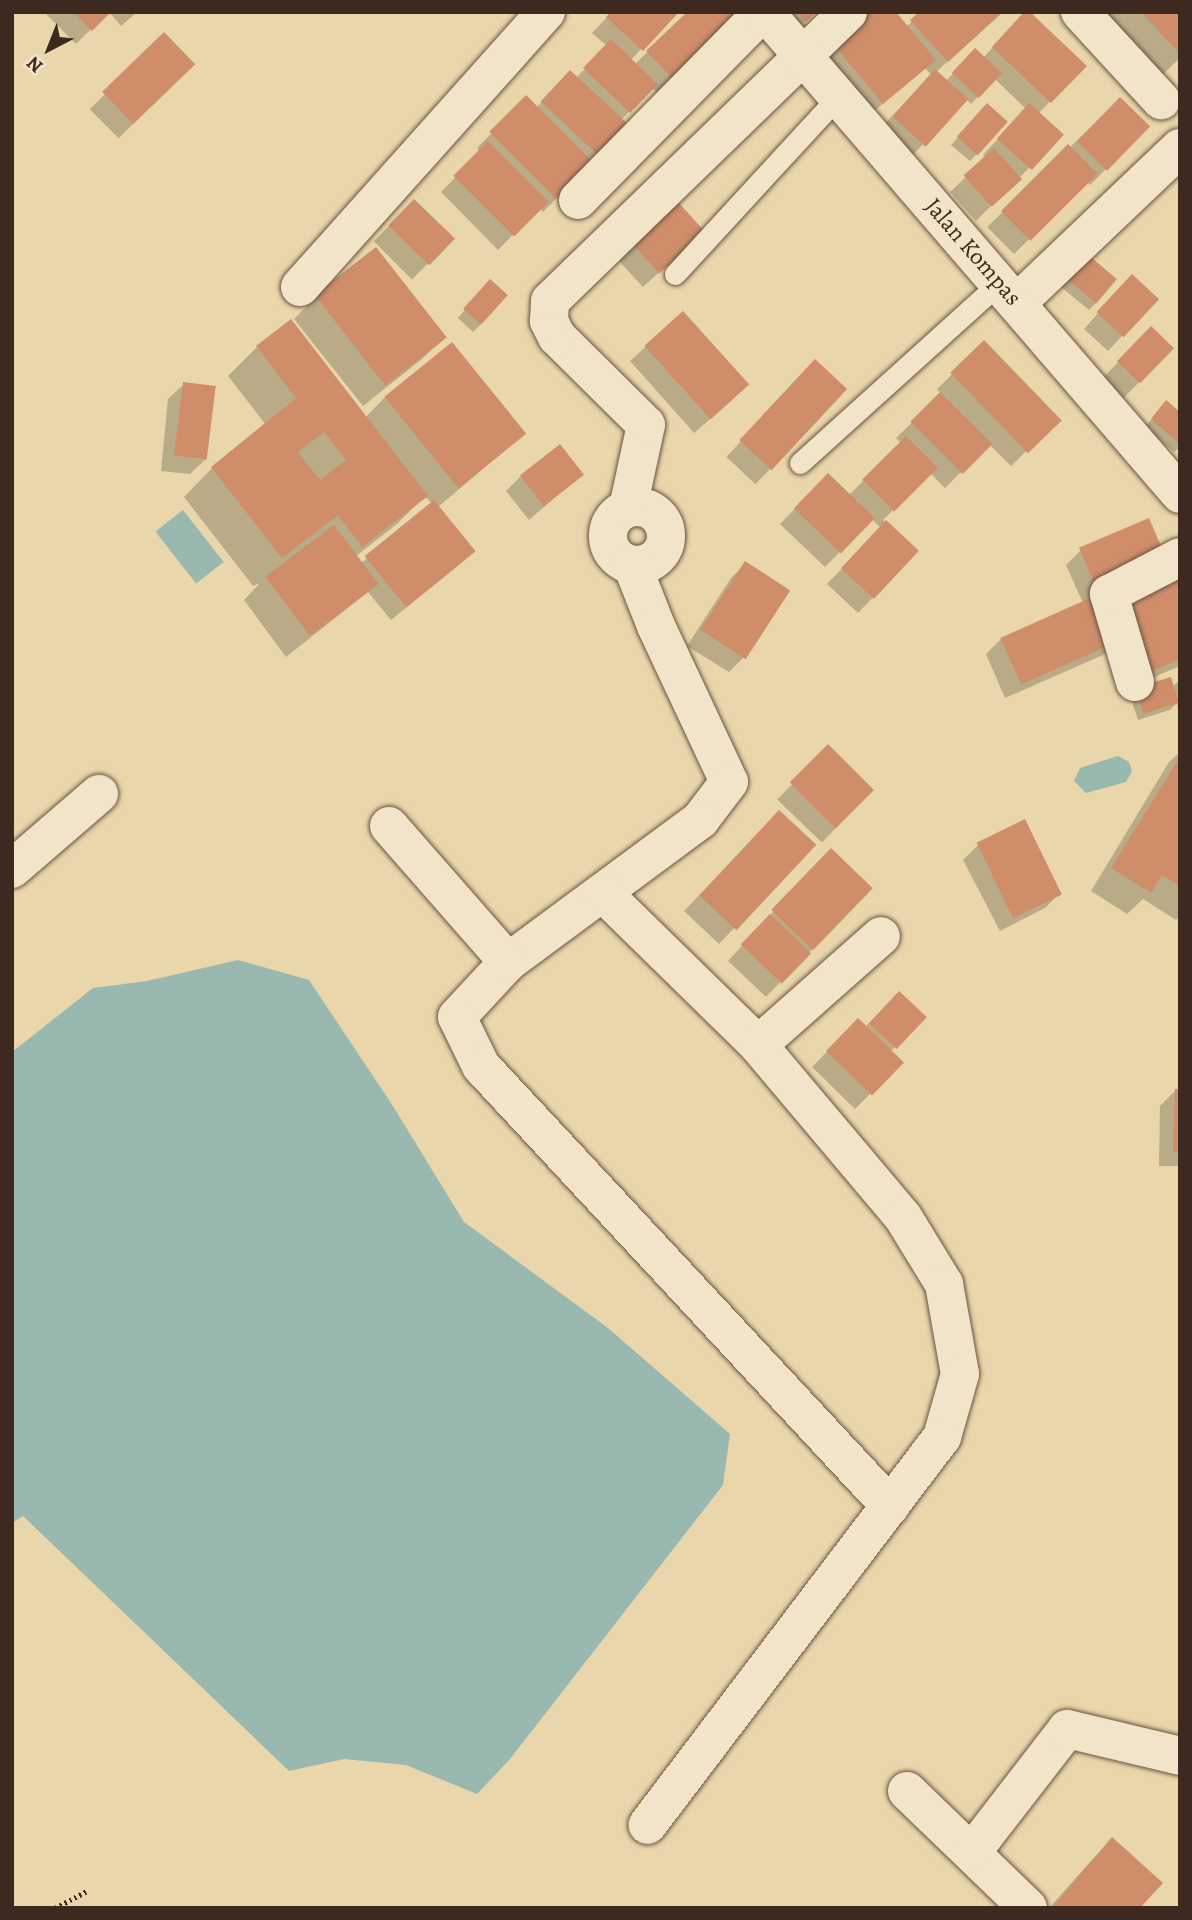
<!DOCTYPE html>
<html>
<head>
<meta charset="utf-8">
<style>
  body { margin:0 }
  #map { position:relative; width:1192px; height:1920px; overflow:hidden; background:#e9d6aa; font-family:Alegreya,serif }
  div>[style] { position:absolute }
  .water>* { inset:0; background:#99b8af; transform-origin:0 0 }
  .shadow>* { inset:0; background:#0003; transform-origin:0 0 }
  .building>* { inset:0; background:#cf8d6a; transform-origin:0 0 }
  .path>* { height:4.5px; margin-top:-2.25px; transform-origin:0; background:repeating-linear-gradient(90deg,#3e2921 0 2px,transparent 0 5.5px) }
  .roads { filter:drop-shadow(0 0 2px #695443) drop-shadow(0 0 2px #695443) }
  .lane>* { height:21px; margin:-10.5px; padding:0 10.5px; transform-origin:10.5px; border-radius:10.5px; background:#f1e4c8 }
  .street>* { height:38px; margin:-19px; padding:0 19px; transform-origin:19px; border-radius:19px; background:#f1e4c8 }
  .street>.ring { margin:-19px; padding:0; box-sizing:content-box; background:none; border:38px solid #f1e4c8; border-radius:50% }
  .secondary>* { height:38px; margin:-19px; padding:0 19px; transform-origin:19px; border-radius:19px; background:#f1e4c8 }
  span { translate:-50% -50%; white-space:nowrap; text-align:center; line-height:1.15; -webkit-text-stroke:5px #f1e4c8; paint-order:stroke }
  .street-label { font-size:24px; color:#3e2921 }
  .frame { position:absolute; inset:0; border:14px solid #3e2921; pointer-events:none }
  .north { position:absolute; left:14px; top:14px; width:70px; height:70px; -webkit-text-stroke:5px #f1e4c8; paint-order:stroke; rotate:222deg; font-size:19px; font-weight:700; line-height:28px; text-align:center; color:#3e2921 }
  .north::after { content:''; display:block; margin:auto; width:24px; height:32px; background:#3e2921; clip-path:polygon(50% 0,100% 100%,50% 72%,0 100%) }
</style>
</head>
<body>
<div id="map">
  <div class="water">
    <div style="left:183px;top:510px;width:66px;height:35px;rotate:52deg"></div>
    <div style="clip-path:polygon(1118px 756px,1129px 762px,1132px 771px,1126px 782px,1086px 793px,1074px 781px,1080px 768px)"></div>
    <div style="clip-path:polygon(238px 960px,309px 980px,391px 1103px,464px 1222px,608px 1328px,730px 1434px,723px 1485px,510px 1759px,477px 1794px,406px 1765px,344px 1759px,289px 1771px,23px 1516px,12px 1523px,12px 1052px,93px 988px,147px 981px)"></div>
  </div>
  <div class="shadow">
    <div style="clip-path:polygon(44px 12px,108px 12px,76px 44px)"></div>
    <div style="clip-path:polygon(109px 12px,137px 12px,121px 26px)"></div>
    <div style="clip-path:polygon(612px 12px,641px 49px,631px 60px,635px 64px,689px 12px,730px 12px,660px 96px,652px 88px,621px 120px,592px 162px,543px 212px,539px 208px,498px 250px,441px 192px,480px 152px,477px 148px,526px 98px,536px 108px,555px 88px,576px 78px,607px 46px,592px 33px)"></div>
    <div style="clip-path:polygon(779px 12px,816px 12px,790px 35px)"></div>
    <div style="clip-path:polygon(922px 12px,1002px 12px,936px 72px,946px 81px,968px 57px,983px 58px,1012px 26px,1084px 66px,1038px 114px,1062px 135px,976px 221px,950px 192px,986px 158px,983px 155px,1026px 109px,995px 79px,971px 104px,966px 99px,908px 160px,877px 132px,931px 75px,925px 68px,867px 117px,818px 59px,833px 44px,906px 27px)"></div>
    <div style="clip-path:polygon(1099px 12px,1180px 12px,1180px 58px,1159px 78px)"></div>
    <div style="left:164px;top:35px;width:41px;height:105px;rotate:45deg"></div>
    <div style="clip-path:polygon(1120px 99px,1148px 127px,1090px 185px,1087px 182px,1014px 254px,987px 227px)"></div>
    <div style="clip-path:polygon(980px 112px,977px 154px,970px 161px,951px 145px)"></div>
    <div style="left:414px;top:201px;width:54px;height:57px;rotate:45deg"></div>
    <div style="clip-path:polygon(634px 246px,687px 247px,643px 287px,619px 261px)"></div>
    <div style="clip-path:polygon(1080px 264px,1096px 303px,1089px 310px,1061px 287px)"></div>
    <div style="clip-path:polygon(483px 289px,480px 325px,473px 332px,458px 318px)"></div>
    <div style="clip-path:polygon(1117px 292px,1156px 299px,1108px 351px,1084px 329px)"></div>
    <div style="clip-path:polygon(316px 297px,445px 337px,422px 359px,363px 406px,294px 319px)"></div>
    <div style="clip-path:polygon(683px 313px,732px 400px,694px 433px,630px 361px)"></div>
    <div style="clip-path:polygon(evenodd,290px 322px,365px 418px,385px 397px,524px 434px,438px 507px,474px 550px,459px 565px,391px 620px,368px 592px,286px 657px,244px 600px,260px 583px,253px 586px,184px 497px,212px 468px,266px 425px,228px 376px,257px 347px,290px 322px,425px 496px,432px 504px,361px 563px,356px 556px,397px 524px,425px 496px)"></div>
    <div style="left:1151px;top:328px;width:29px;height:69px;rotate:44deg"></div>
    <div style="clip-path:polygon(984px 343px,1044px 434px,1011px 466px,989px 444px,945px 488px,930px 473px,883px 520px,917px 551px,858px 613px,827px 584px,881px 528px,872px 519px,825px 567px,780px 524px,828px 475px,849px 495px,901px 443px,896px 438px,941px 394px,937px 389px)"></div>
    <div style="left:815px;top:362px;width:40px;height:130px;rotate:43deg"></div>
    <div style="clip-path:polygon(184px 384px,206px 459px,190px 474px,161px 471px,168px 399px)"></div>
    <div style="clip-path:polygon(1159px 410px,1180px 415px,1180px 447px,1174px 452px,1145px 427px)"></div>
    <div style="clip-path:polygon(581px 475px,529px 520px,506px 491px,521px 476px)"></div>
    <div style="clip-path:polygon(1081px 550px,1180px 580px,1180px 666px,1133px 686px,1115px 643px,1103px 655px,1005px 698px,986px 654px,1001px 639px,1083px 603px,1066px 565px)"></div>
    <div style="clip-path:polygon(746px 563px,744px 657px,729px 672px,687px 646px,731px 578px)"></div>
    <div style="clip-path:polygon(1180px 680px,1180px 720px,1177px 703px,1170px 710px,1138px 720px,1130px 696px,1172px 687px)"></div>
    <div style="left:828px;top:747px;width:62px;height:73px;rotate:44deg"></div>
    <div style="clip-path:polygon(1180px 752px,1180px 916px,1176px 920px,1143px 899px,1127px 914px,1091px 891px,1169px 762px)"></div>
    <div style="clip-path:polygon(779px 812px,793px 866px,719px 944px,684px 911px)"></div>
    <div style="clip-path:polygon(978px 845px,1060px 893px,1045px 908px,1000px 931px,963px 860px)"></div>
    <div style="clip-path:polygon(816px 865px,871px 888px,766px 997px,728px 961px)"></div>
    <div style="clip-path:polygon(899px 993px,924px 1017px,890px 1052px,901px 1063px,855px 1109px,812px 1067px,858px 1020px,865px 1027px)"></div>
    <div style="clip-path:polygon(1175px 1091px,1180px 1091px,1180px 1166px,1159px 1166px,1160px 1106px)"></div>
    <div style="clip-path:polygon(1112px 1840px,1138px 1908px,1049px 1908px,1090px 1862px)"></div>
  </div>
  <div class="building">
    <div style="clip-path:polygon(74px 12px,111px 12px,92px 31px)"></div>
    <div style="clip-path:polygon(611px 12px,679px 12px,643px 51px,606px 17px)"></div>
    <div style="clip-path:polygon(687px 12px,733px 12px,741px 21px,676px 82px,646px 51px)"></div>
    <div style="clip-path:polygon(797px 12px,816px 12px,806px 22px)"></div>
    <div style="clip-path:polygon(869px 12px,896px 12px,936px 60px,883px 104px,832px 43px)"></div>
    <div style="clip-path:polygon(919px 12px,1003px 12px,948px 62px,910px 20px)"></div>
    <div style="clip-path:polygon(1024px 12px,1030px 12px,1087px 66px,1051px 103px,992px 47px)"></div>
    <div style="clip-path:polygon(1141px 12px,1180px 12px,1180px 54px)"></div>
    <div style="left:164px;top:32px;width:45px;height:86px;rotate:46deg"></div>
    <div style="left:611px;top:39px;width:65px;height:40px;rotate:44deg"></div>
    <div style="left:975px;top:48px;width:37px;height:34px;rotate:43deg"></div>
    <div style="left:935px;top:69px;width:45px;height:64px;rotate:42deg"></div>
    <div style="left:570px;top:70px;width:78px;height:43px;rotate:43deg"></div>
    <div style="left:526px;top:95px;width:95px;height:52px;rotate:45deg"></div>
    <div style="left:1120px;top:97px;width:42px;height:62px;rotate:44deg"></div>
    <div style="left:987px;top:103px;width:28px;height:45px;rotate:42deg"></div>
    <div style="left:1029px;top:103px;width:47px;height:48px;rotate:42deg"></div>
    <div style="left:488px;top:141px;width:86px;height:49px;rotate:45deg"></div>
    <div style="left:1068px;top:144px;width:42px;height:95px;rotate:45deg"></div>
    <div style="left:994px;top:148px;width:42px;height:41px;rotate:48deg"></div>
    <div style="left:414px;top:199px;width:57px;height:37px;rotate:44deg"></div>
    <div style="left:679px;top:203px;width:39px;height:62px;rotate:48deg"></div>
    <div style="left:376px;top:247px;width:115px;height:78px;rotate:52deg"></div>
    <div style="left:1087px;top:254px;width:39px;height:32px;rotate:40deg"></div>
    <div style="left:1132px;top:274px;width:37px;height:52px;rotate:43deg"></div>
    <div style="left:490px;top:279px;width:24px;height:40px;rotate:42deg"></div>
    <div style="left:683px;top:311px;width:99px;height:52px;rotate:48deg"></div>
    <div style="clip-path:polygon(evenodd,291px 319px,428px 496px,362px 547px,338px 515px,282px 558px,211px 467px,296px 398px,256px 346px,291px 319px,324px 432px,346px 460px,320px 480px,298px 452px,324px 432px)"></div>
    <div style="left:1151px;top:326px;width:32px;height:49px;rotate:44deg"></div>
    <div style="left:984px;top:340px;width:112px;height:47px;rotate:46deg"></div>
    <div style="left:452px;top:342px;width:118px;height:87px;rotate:51deg"></div>
    <div style="left:815px;top:359px;width:44px;height:111px;rotate:43deg"></div>
    <div style="left:183px;top:382px;width:33px;height:74px;rotate:7deg"></div>
    <div style="left:940px;top:392px;width:74px;height:42px;rotate:45deg"></div>
    <div style="clip-path:polygon(1166px 400px,1180px 412px,1180px 444px,1151px 419px)"></div>
    <div style="left:906px;top:436px;width:45px;height:62px;rotate:45deg"></div>
    <div style="left:560px;top:444px;width:39px;height:51px;rotate:52deg"></div>
    <div style="left:828px;top:473px;width:65px;height:49px;rotate:44deg"></div>
    <div style="left:434px;top:500px;width:66px;height:89px;rotate:51deg"></div>
    <div style="left:1149px;top:518px;width:43px;height:76px;rotate:67deg"></div>
    <div style="left:886px;top:520px;width:45px;height:66px;rotate:43deg"></div>
    <div style="left:334px;top:525px;width:74px;height:86px;rotate:53deg"></div>
    <div style="left:745px;top:561px;width:54px;height:82px;rotate:33deg"></div>
    <div style="clip-path:polygon(1180px 576px,1180px 659px,1149px 672px,1116px 596px)"></div>
    <div style="left:1099px;top:594px;width:51px;height:108px;rotate:66deg"></div>
    <div style="left:1171px;top:677px;width:27px;height:37px;rotate:73deg"></div>
    <div style="left:828px;top:744px;width:65px;height:54px;rotate:45deg"></div>
    <div style="clip-path:polygon(1180px 757px,1180px 886px,1162px 875px,1151px 893px,1111px 868px)"></div>
    <div style="left:779px;top:810px;width:51px;height:117px;rotate:43deg"></div>
    <div style="left:1025px;top:819px;width:84px;height:54px;rotate:64deg"></div>
    <div style="left:831px;top:848px;width:58px;height:86px;rotate:44deg"></div>
    <div style="left:770px;top:914px;width:57px;height:42px;rotate:44deg"></div>
    <div style="left:899px;top:991px;width:38px;height:44px;rotate:43deg"></div>
    <div style="left:858px;top:1018px;width:64px;height:46px;rotate:44deg"></div>
    <div style="clip-path:polygon(1175px 1089px,1180px 1089px,1180px 1152px,1173px 1152px)"></div>
    <div style="clip-path:polygon(1112px 1837px,1163px 1883px,1140px 1908px,1052px 1908px)"></div>
  </div>
  <div class="path">
    <div style="left:55px;top:1908px;width:36px;rotate:-28deg"></div>
  </div>
  <div class="roads">
    <div class="lane">
      <div style="left:675px;top:274px;width:241px;rotate:-47.4deg"></div>
      <div style="left:800px;top:463px;width:268px;rotate:-42.1deg"></div>
    </div>
    <div class="street">
      <div style="left:1080px;top:12px;width:120px;rotate:47.4deg"></div>
      <div style="left:578px;top:200px;width:264px;rotate:-45.5deg"></div>
      <div style="left:300px;top:287px;width:369px;rotate:-48.2deg"></div>
      <div style="left:1017px;top:303px;width:225px;rotate:-43.6deg"></div>
      <div class="ring" style="left:608px;top:507px;width:20px;height:20px"></div>
      <div style="left:628px;top:508px;width:85px;rotate:-77.8deg"></div>
      <div style="left:646px;top:425px;width:125px;rotate:-135.3deg"></div>
      <div style="left:557px;top:337px;width:18px;rotate:-117deg"></div>
      <div style="left:549px;top:321px;width:20px;rotate:-87deg"></div>
      <div style="left:550px;top:301px;width:415px;rotate:-44.1deg"></div>
      <div style="left:632px;top:565px;width:66px;rotate:68.5deg"></div>
      <div style="left:656px;top:626px;width:172px;rotate:64.9deg"></div>
      <div style="left:729px;top:782px;width:48px;rotate:127.3deg"></div>
      <div style="left:700px;top:820px;width:239px;rotate:143.5deg"></div>
      <div style="left:508px;top:962px;width:75px;rotate:132.8deg"></div>
      <div style="left:457px;top:1017px;width:55px;rotate:63.9deg"></div>
      <div style="left:481px;top:1066px;width:601px;rotate:47.09deg"></div>
      <div style="left:1135px;top:682px;width:92px;rotate:-106.5deg"></div>
      <div style="left:1109px;top:594px;width:80px;rotate:-27.5deg"></div>
      <div style="left:389px;top:826px;width:181px;rotate:48.8deg"></div>
      <div style="left:12px;top:869px;width:115px;rotate:-40.8deg"></div>
      <div style="left:603px;top:893px;width:217px;rotate:44.4deg"></div>
      <div style="left:758px;top:1045px;width:225px;rotate:49.9deg"></div>
      <div style="left:903px;top:1217px;width:79px;rotate:58.5deg"></div>
      <div style="left:944px;top:1284px;width:91px;rotate:79.9deg"></div>
      <div style="left:960px;top:1374px;width:66px;rotate:105.9deg"></div>
      <div style="left:942px;top:1437px;width:487px;rotate:127.2deg"></div>
      <div style="left:758px;top:1045px;width:164px;rotate:-41.5deg"></div>
      <div style="left:907px;top:1791px;width:168px;rotate:44deg"></div>
      <div style="left:972px;top:1852px;width:155px;rotate:-52.3deg"></div>
      <div style="left:1067px;top:1729px;width:116px;rotate:13.4deg"></div>
    </div>
    <div class="secondary">
      <div style="left:765px;top:12px;width:636px;rotate:49.27deg"></div>
    </div>
  </div>
  <div class="street-label">
    <span style="left:973px;top:252px;rotate:49deg">Jalan Kompas</span>
  </div>
  <div class="frame"></div>
  <div class="north">N</div>
</div>
</body>
</html>
